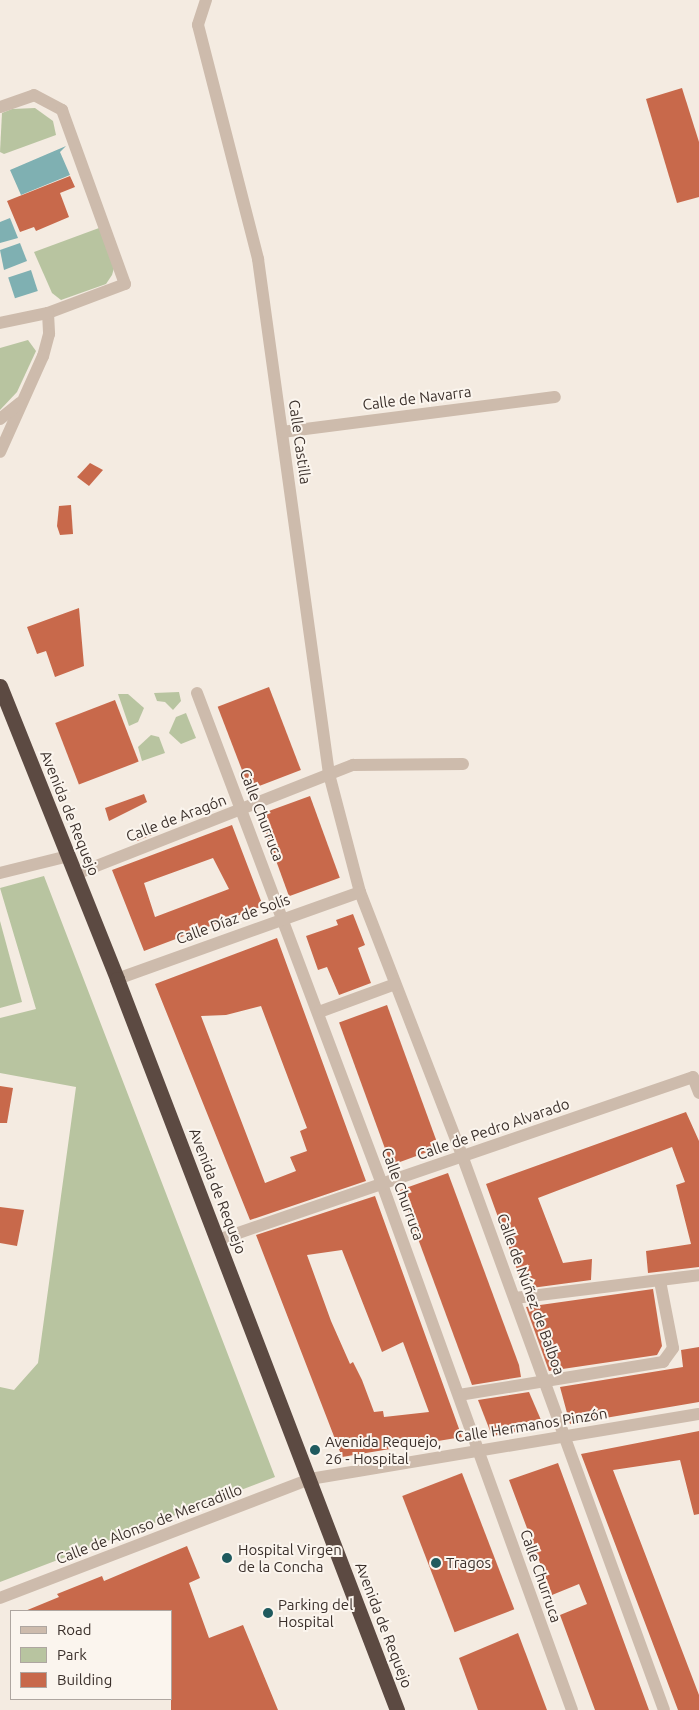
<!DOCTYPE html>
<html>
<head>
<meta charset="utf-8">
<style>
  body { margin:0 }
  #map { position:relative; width:699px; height:1710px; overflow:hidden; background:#f4ebe1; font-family:Ubuntu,sans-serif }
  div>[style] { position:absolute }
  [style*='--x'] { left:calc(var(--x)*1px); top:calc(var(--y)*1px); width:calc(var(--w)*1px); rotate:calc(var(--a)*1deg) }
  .green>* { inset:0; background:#b8c4a0 }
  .water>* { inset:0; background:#7fb0b2; transform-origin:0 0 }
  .building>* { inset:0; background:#c8694b; transform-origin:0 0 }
  .minor>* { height:12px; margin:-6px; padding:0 6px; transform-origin:6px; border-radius:6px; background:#cdbbac }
  .highway>* { height:15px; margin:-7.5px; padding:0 7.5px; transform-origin:7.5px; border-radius:7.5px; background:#5c4a42 }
  .dots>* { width:14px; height:14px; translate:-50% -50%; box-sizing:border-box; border:2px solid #fbf5ee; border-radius:50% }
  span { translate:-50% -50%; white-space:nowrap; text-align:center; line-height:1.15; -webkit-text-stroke:4px #fbf5ee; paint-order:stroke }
  .street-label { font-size:15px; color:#3b302b }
  .poi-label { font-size:15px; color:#3b302b }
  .left { translate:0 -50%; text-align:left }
  .legend { position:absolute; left:10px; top:1610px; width:162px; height:90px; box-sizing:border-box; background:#fbf5ee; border:1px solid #aea6a0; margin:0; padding:6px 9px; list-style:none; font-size:15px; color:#3b302b }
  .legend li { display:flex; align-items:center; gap:10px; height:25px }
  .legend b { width:25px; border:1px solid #aea6a0 }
</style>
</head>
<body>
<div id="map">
  <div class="green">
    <i style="clip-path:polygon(35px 108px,53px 121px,56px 135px,4px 154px,0 152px,2px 113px,12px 109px)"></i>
    <i style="clip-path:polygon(99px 228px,114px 268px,112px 275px,106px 284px,61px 300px,52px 293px,34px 252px)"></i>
    <i style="clip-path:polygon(28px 340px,36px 351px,17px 392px,0 410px,0 348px)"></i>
    <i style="clip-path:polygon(179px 692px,181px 701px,173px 710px,165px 702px,157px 701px,154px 693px)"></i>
    <i style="clip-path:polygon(118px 694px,128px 694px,144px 708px,138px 722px,129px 726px)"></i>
    <i style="clip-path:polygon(186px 713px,196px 738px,181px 744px,169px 733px,176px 717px)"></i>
    <i style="clip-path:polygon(151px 735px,159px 737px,165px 753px,142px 761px,138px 747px)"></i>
    <i style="clip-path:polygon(44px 876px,275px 1477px,0 1582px,0 1387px,14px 1390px,38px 1363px,76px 1087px,0 1073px,0 1018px,36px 1009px,0 888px)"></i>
    <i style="clip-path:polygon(0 921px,22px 1002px,0 1008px)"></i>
  </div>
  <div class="water">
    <i style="clip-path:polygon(66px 146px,60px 152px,70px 175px,21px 195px,10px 170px)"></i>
    <i style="clip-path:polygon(10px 218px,18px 238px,0 243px,0 222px)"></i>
    <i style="clip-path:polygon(20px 243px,27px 261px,4px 270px,0 250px)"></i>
    <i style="left:31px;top:270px;width:22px;height:24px;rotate:72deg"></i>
  </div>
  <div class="building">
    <i style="clip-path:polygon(682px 88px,699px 142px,699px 197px,677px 203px,646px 99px)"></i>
    <i style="clip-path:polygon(70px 176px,75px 187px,60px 193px,69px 217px,36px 231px,34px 227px,20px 232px,7px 201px)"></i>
    <i style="clip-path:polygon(90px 463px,103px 470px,89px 486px,77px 477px)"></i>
    <i style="clip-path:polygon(71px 505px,73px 534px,60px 535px,57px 526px,59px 506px)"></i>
    <i style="clip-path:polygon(79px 608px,84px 666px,55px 677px,46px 651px,37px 654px,27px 627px)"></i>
    <i style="left:269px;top:687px;width:89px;height:55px;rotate:69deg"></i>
    <i style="left:115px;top:700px;width:66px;height:64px;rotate:69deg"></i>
    <i style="clip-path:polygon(144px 794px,147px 802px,109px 821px,105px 808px)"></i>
    <i style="left:310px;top:796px;width:87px;height:54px;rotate:70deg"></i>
    <i style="clip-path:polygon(evenodd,232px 825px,263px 906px,144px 951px,112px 870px,232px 825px,213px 858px,229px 889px,155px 917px,144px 883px,213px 858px)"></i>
    <i style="clip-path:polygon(150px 828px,152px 835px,137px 841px,135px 833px)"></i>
    <i style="clip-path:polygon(353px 914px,365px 945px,358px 948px,371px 983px,339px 995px,327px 967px,318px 970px,306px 936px,338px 925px,336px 920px)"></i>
    <i style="clip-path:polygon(evenodd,277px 938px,366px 1181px,250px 1220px,155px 984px,277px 938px,261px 1006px,307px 1128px,300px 1131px,307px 1151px,290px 1157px,296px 1171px,265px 1183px,201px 1016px,226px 1015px,261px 1006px)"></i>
    <i style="left:387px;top:1005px;width:152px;height:51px;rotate:70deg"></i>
    <i style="clip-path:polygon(0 1086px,13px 1088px,7px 1123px,0 1123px)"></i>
    <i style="clip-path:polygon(686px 1112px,699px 1141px,699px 1267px,648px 1273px,646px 1251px,691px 1244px,676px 1185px,685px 1182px,672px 1147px,538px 1198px,563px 1263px,592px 1259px,591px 1280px,524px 1289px,486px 1184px)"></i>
    <i style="clip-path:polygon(448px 1173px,519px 1365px,521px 1377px,472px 1385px,400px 1190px)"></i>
    <i style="clip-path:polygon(evenodd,375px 1196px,462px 1437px,342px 1457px,256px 1235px,375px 1196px,342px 1250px,382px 1352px,403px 1342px,429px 1412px,384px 1417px,383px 1411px,374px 1412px,362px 1380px,353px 1362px,350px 1364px,331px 1321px,307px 1255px,342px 1250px)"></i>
    <i style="clip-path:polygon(0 1207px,24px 1210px,17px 1246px,0 1243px)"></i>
    <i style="clip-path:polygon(653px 1289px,662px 1346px,657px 1355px,549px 1371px,526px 1307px)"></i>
    <i style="clip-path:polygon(699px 1347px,699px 1402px,570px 1424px,560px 1387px,683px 1367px,681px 1350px)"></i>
    <i style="clip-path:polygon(529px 1392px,544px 1427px,492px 1436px,478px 1400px)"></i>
    <i style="clip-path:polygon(699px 1431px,699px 1514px,694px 1515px,680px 1460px,613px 1470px,699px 1695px,699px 1710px,678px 1710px,581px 1454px)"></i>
    <i style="clip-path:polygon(558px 1463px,649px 1710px,595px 1710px,560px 1615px,587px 1604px,579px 1584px,552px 1595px,509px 1480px)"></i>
    <i style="left:462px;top:1473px;width:146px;height:64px;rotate:69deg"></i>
    <i style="clip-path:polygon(187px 1546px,200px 1578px,189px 1583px,209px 1638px,243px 1625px,278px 1710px,171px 1710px,171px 1611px,25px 1611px,59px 1597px,57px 1594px,102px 1576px,104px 1581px)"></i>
    <i style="clip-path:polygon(518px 1633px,547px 1710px,478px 1710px,459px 1658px)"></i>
  </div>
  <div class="minor">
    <i style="--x:206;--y:0;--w:26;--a:108"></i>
    <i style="--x:198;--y:25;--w:242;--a:75.6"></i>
    <i style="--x:258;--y:259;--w:520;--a:82.15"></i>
    <i style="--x:329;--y:774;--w:122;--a:75.3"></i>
    <i style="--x:360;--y:892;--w:285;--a:68.8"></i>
    <i style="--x:463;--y:1158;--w:587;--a:69.99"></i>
    <i style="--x:0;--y:107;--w:36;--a:-19"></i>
    <i style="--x:34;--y:95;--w:32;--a:28"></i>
    <i style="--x:62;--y:110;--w:185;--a:70.1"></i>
    <i style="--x:125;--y:284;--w:82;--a:159.4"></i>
    <i style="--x:48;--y:313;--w:21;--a:87"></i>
    <i style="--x:49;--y:334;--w:23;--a:105"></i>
    <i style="--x:43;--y:356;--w:105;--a:114.1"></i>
    <i style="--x:0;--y:323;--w:49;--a:-11.8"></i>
    <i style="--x:0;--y:419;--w:26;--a:-39"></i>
    <i style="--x:282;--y:432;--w:275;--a:-7.3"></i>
    <i style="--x:197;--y:693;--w:525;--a:69.35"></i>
    <i style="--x:382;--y:1184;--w:559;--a:70.14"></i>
    <i style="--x:0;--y:873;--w:70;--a:-14"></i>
    <i style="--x:76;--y:874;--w:298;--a:-21.5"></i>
    <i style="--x:353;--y:765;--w:110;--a:-0.5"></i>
    <i style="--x:117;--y:979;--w:258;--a:-19.7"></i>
    <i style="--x:319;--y:1012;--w:81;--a:-20.2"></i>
    <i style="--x:218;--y:1240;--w:502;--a:-18.94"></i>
    <i style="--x:693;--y:1077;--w:17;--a:69"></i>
    <i style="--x:515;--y:1298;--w:185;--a:-7.1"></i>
    <i style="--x:459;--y:1395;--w:207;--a:-9.2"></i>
    <i style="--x:663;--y:1362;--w:17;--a:-54"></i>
    <i style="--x:673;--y:1348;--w:68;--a:-101"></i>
    <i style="--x:0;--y:1598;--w:332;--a:-21"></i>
    <i style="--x:310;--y:1479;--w:394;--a:-9.5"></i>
  </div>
  <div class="highway">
    <i style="--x:0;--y:686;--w:315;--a:68.2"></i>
    <i style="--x:117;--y:979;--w:783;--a:69.04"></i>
  </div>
  <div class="dots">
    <i style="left:315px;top:1450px;background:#1f5a5e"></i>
    <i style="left:227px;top:1558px;background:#1f5a5e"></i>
    <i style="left:436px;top:1563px;background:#1f5a5e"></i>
    <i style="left:268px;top:1613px;background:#1f5a5e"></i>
  </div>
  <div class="street-label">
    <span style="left:417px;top:398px;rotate:-7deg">Calle de Navarra</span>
    <span style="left:300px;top:442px;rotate:82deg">Calle Castilla</span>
    <span style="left:70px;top:813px;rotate:68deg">Avenida de Requejo</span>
    <span style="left:262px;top:815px;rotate:69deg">Calle Churruca</span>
    <span style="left:176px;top:818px;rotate:-21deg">Calle de Aragón</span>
    <span style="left:233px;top:919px;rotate:-20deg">Calle Díaz de Solís</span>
    <span style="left:493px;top:1129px;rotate:-19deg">Calle de Pedro Alvarado</span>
    <span style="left:218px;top:1191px;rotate:69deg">Avenida de Requejo</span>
    <span style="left:403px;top:1194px;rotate:70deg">Calle Churruca</span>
    <span style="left:531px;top:1294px;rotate:70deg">Calle de Núñez de Balboa</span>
    <span style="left:531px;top:1425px;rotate:-9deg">Calle Hermanos Pinzón</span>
    <span style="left:149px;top:1524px;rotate:-21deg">Calle de Alonso de Mercadillo</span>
    <span style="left:541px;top:1576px;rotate:71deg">Calle Churruca</span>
    <span style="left:384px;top:1625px;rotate:69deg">Avenida de Requejo</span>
  </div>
  <div class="poi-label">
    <span class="left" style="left:325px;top:1450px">Avenida Requejo,<br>26 - Hospital</span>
    <span class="left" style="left:238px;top:1558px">Hospital Virgen<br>de la Concha</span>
    <span class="left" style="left:446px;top:1563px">Tragos</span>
    <span class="left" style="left:278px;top:1613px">Parking del<br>Hospital</span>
  </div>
  <ul class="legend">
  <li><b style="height:6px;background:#cdbbac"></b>Road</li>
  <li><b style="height:14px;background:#b8c4a0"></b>Park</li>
  <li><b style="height:14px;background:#c8694b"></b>Building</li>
  </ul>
</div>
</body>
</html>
